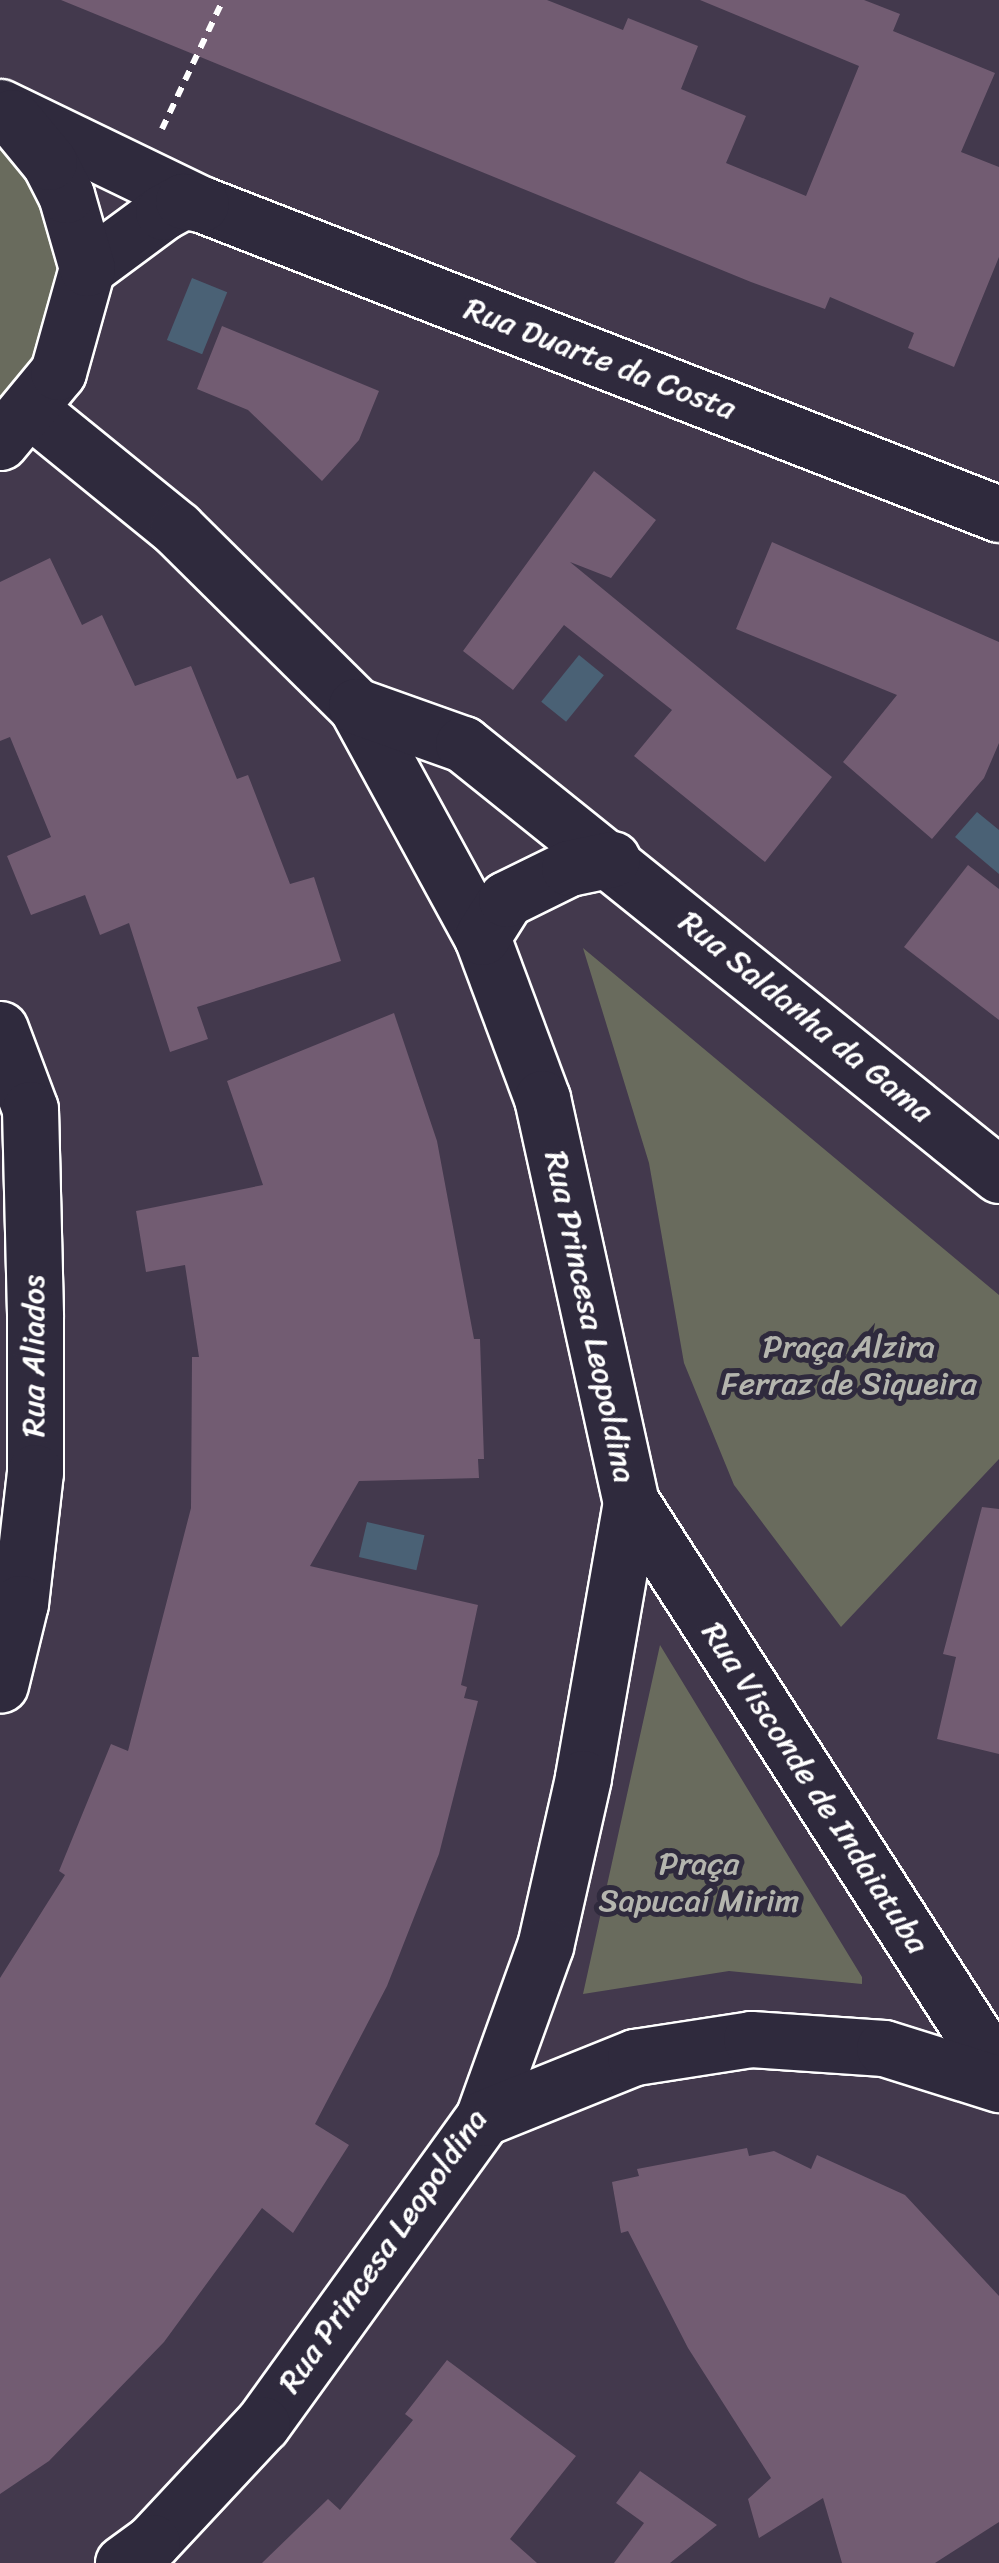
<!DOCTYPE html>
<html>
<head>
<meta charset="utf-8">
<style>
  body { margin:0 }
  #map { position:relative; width:999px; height:2563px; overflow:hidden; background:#43394d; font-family:Sriracha,sans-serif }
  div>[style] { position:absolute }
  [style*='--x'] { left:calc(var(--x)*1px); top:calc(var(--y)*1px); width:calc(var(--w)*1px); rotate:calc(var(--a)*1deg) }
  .green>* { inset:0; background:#696b5d }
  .water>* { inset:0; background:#4a6175; transform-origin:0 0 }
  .building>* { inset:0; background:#725c72 }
  .path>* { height:6px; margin-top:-3px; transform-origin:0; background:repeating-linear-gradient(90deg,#fff 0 10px,transparent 0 18px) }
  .roads { filter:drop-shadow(2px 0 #fff) drop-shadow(-2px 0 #fff) drop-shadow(0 2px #fff) drop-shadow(0 -2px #fff) }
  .street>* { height:55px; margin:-27.5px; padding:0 27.5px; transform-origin:27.5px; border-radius:27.5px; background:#2f2a3d }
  span { translate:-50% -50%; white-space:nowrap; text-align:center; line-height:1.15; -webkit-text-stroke:10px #2f2a3d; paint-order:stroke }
  .street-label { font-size:32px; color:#fff }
  .park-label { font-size:32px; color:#b4b5ae }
</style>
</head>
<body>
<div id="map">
  <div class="green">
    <i style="clip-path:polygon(0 128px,18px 143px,66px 262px,59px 327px,0 416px)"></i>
    <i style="clip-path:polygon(583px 948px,999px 1295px,999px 1459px,841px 1627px,734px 1485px,684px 1363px,649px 1163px)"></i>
    <i style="clip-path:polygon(660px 1645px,862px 1977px,862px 1984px,729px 1971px,583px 1994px)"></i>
  </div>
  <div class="water">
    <i style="left:192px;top:278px;width:38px;height:67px;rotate:22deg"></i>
    <i style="left:579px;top:655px;width:32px;height:60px;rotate:39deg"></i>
    <i style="clip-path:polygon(977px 812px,999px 830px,999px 874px,955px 837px)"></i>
    <i style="left:367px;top:1522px;width:59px;height:36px;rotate:13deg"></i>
  </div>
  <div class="building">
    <i style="clip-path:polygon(61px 0,547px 0,623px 30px,628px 18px,698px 46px,681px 89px,746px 116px,726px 163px,806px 196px,859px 66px,700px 0,864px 0,900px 14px,893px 31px,995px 73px,961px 152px,999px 167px,999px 257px,954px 367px,908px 348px,914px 333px,830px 297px,825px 309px,751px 282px)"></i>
    <i style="clip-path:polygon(222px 326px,379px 391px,359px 440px,322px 481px,248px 410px,197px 389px)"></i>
    <i style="clip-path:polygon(594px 471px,656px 520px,611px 578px,570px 562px,832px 777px,765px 862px,634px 756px,672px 710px,564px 625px,513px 690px,463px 651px)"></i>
    <i style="clip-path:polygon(772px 542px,999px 642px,999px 743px,984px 778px,932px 839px,843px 762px,897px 695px,736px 629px)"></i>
    <i style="clip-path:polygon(50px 558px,82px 625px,102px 615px,135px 686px,191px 666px,237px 779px,248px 775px,290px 884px,314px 877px,341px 961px,197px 1007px,208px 1039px,170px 1052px,129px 923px,100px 935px,85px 895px,31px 915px,7px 856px,51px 837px,10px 737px,0 741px,0 582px)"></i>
    <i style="clip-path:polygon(968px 865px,999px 889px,999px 1020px,904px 947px)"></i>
    <i style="clip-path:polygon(394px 1013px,437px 1141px,474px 1339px,480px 1339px,484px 1459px,478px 1459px,479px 1478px,359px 1481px,310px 1566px,478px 1605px,461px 1685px,467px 1687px,464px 1698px,478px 1701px,439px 1854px,387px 1986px,315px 2124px,349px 2145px,293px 2233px,262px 2208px,164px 2342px,49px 2461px,0 2494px,0 1978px,65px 1875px,59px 1871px,111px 1744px,128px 1751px,191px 1508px,192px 1357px,199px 1357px,185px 1265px,146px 1272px,136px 1211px,263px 1185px,227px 1081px)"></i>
    <i style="clip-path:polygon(982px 1507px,999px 1509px,999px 1754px,937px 1739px,956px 1657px,943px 1654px)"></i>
    <i style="clip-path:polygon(747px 2148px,749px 2156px,774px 2151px,811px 2169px,817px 2155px,905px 2195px,999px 2296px,999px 2522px,935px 2563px,842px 2563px,823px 2498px,759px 2538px,748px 2499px,771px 2478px,688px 2348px,628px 2231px,621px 2233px,612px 2182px,639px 2176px,637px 2169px)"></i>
    <i style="clip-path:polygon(447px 2360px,576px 2456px,510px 2539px,537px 2563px,262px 2563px,328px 2499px,340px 2510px,413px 2420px,405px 2414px)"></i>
    <i style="clip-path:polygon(640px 2471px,717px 2525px,670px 2563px,614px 2563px,644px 2523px,616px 2503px)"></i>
  </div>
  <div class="path">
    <i style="--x:162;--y:129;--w:143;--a:-64.7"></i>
  </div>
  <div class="roads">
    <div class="street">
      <i style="--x:0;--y:107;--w:223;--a:25.8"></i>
      <i style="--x:201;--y:204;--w:856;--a:21.23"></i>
      <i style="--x:87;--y:268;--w:94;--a:-36.4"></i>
      <i style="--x:163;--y:212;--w:23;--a:-29"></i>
      <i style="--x:183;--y:201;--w:18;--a:9"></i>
      <i style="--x:32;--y:411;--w:187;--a:39.1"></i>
      <i style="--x:177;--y:529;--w:252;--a:44.7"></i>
      <i style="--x:356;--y:706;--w:263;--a:61.4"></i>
      <i style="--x:482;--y:937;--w:172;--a:69.6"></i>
      <i style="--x:542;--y:1098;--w:414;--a:77.6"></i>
      <i style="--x:631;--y:1502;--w:280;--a:99.9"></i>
      <i style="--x:583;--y:1778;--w:172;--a:102.7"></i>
      <i style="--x:545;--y:1946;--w:183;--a:109.8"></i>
      <i style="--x:483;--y:2118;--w:377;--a:125.8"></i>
      <i style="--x:262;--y:2424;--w:161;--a:133"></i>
      <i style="--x:152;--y:2542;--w:36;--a:144"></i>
      <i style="--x:0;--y:442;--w:91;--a:-50.4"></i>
      <i style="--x:58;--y:372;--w:108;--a:-74.4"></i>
      <i style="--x:87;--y:268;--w:76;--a:-106"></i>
      <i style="--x:66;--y:195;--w:37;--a:-117"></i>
      <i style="--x:49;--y:162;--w:58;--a:-129.4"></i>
      <i style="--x:356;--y:706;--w:114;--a:19.6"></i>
      <i style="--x:463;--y:744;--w:688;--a:38.8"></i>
      <i style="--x:482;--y:937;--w:45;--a:-57.7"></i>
      <i style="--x:506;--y:899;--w:70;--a:-26.2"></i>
      <i style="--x:569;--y:868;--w:44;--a:-11.8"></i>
      <i style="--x:0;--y:1029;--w:85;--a:69.4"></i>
      <i style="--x:30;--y:1109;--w:208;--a:88.6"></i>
      <i style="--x:35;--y:1317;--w:155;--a:90"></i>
      <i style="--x:35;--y:1472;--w:132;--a:96.5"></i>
      <i style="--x:20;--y:1603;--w:84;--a:103.7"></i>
      <i style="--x:631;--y:1502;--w:680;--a:57.24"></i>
      <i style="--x:483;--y:2118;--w:164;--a:-21.9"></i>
      <i style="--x:635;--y:2057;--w:117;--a:-8.8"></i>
      <i style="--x:751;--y:2039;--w:133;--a:3.9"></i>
      <i style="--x:884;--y:2048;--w:121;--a:17.4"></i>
    </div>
  </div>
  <div class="street-label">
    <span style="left:600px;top:359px;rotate:21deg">Rua Duarte da Costa</span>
    <span style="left:806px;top:1017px;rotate:39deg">Rua Saldanha da Gama</span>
    <span style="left:590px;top:1317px;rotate:78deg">Rua Princesa Leopoldina</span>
    <span style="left:34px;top:1356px;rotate:-90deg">Rua Aliados</span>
    <span style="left:815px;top:1788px;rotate:57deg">Rua Visconde de Indaiatuba</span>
    <span style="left:383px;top:2251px;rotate:-55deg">Rua Princesa Leopoldina</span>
  </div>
  <div class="park-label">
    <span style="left:849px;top:1366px">Praça Alzira<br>Ferraz de Siqueira</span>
    <span style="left:699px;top:1883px">Praça<br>Sapucaí Mirim</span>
  </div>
</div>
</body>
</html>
